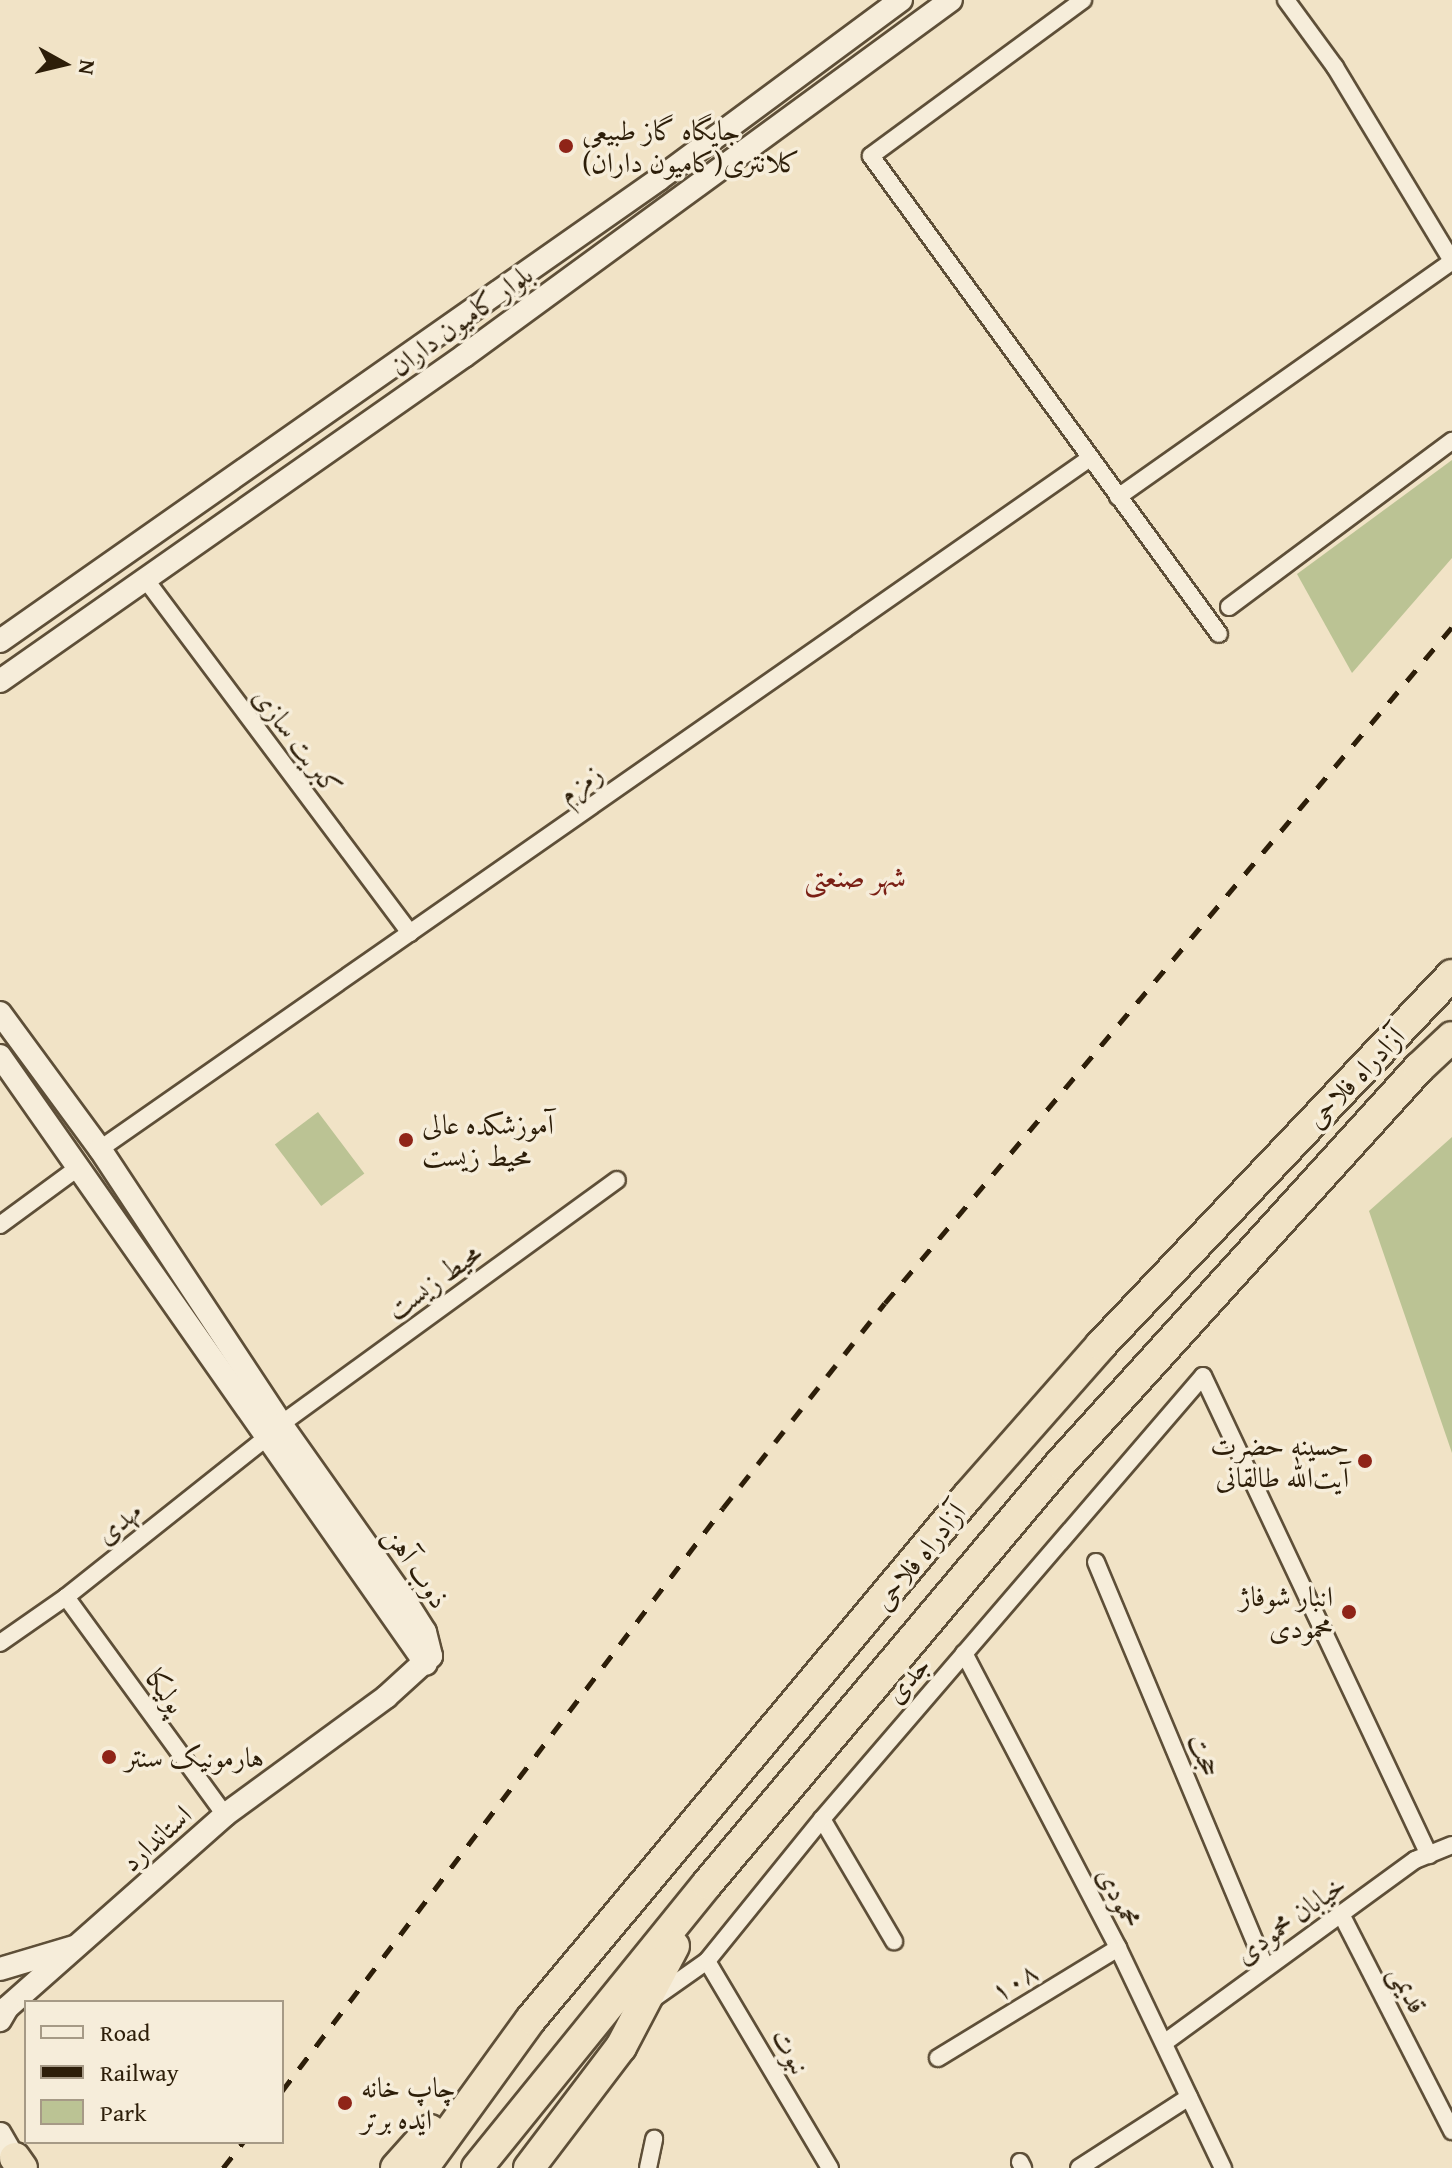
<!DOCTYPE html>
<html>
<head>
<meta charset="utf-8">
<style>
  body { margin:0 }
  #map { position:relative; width:1452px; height:2168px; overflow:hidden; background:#f1e3c6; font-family:"Gentium Book Plus",Amiri,serif }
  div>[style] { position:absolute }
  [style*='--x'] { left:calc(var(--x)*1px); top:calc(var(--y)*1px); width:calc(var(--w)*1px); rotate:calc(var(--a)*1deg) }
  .green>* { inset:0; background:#bbc394; transform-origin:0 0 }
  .roads { filter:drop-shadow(2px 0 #5e4f38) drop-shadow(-2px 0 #5e4f38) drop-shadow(0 2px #5e4f38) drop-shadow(0 -2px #5e4f38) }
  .minor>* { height:16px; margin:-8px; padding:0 8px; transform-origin:8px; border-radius:8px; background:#f6edda }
  .secondary>* { height:22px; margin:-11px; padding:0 11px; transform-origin:11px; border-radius:11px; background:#f6edda }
  .motorway>* { height:30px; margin:-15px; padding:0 15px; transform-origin:15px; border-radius:15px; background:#f1e3c6 }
  .rail>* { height:5px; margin-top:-2.5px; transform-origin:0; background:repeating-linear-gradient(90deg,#2d1e09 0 14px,transparent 0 28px) }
  .dots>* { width:22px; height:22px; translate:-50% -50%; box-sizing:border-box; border:4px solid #f6edda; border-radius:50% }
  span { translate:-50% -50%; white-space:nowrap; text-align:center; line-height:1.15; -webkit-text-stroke:7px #f6edda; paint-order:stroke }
  .poi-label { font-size:28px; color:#2d1e09 }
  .left { translate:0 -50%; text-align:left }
  .right { translate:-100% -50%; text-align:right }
  .street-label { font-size:28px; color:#2d1e09 }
  .neighbourhood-label { font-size:30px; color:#7a1f14 }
  .legend { position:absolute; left:24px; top:2000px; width:260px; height:144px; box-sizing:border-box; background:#f6edda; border:2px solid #a69a86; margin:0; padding:10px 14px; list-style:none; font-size:24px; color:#2d1e09 }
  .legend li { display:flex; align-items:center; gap:16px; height:40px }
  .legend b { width:40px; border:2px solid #a69a86 }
  .north { position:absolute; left:24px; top:24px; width:80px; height:80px; -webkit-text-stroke:6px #f6edda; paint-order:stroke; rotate:98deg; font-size:22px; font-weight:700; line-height:32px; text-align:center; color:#2d1e09 }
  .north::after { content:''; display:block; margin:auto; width:28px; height:36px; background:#2d1e09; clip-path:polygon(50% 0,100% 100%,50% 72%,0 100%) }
</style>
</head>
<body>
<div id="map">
  <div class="green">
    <i style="clip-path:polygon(1452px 460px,1452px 558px,1352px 673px,1297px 574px)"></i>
    <i style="left:318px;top:1112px;width:77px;height:54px;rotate:53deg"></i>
    <i style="clip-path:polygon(1452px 1137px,1452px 1453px,1369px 1211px)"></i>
  </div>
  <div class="roads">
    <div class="minor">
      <i style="--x:1083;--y:0;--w:263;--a:143.7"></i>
      <i style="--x:871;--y:156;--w:591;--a:53.94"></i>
      <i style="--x:1286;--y:0;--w:83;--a:53.8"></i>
      <i style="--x:1335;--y:67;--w:227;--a:58.9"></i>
      <i style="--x:1118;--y:497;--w:409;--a:-35.2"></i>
      <i style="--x:146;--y:580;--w:441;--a:53.2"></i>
      <i style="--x:1229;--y:607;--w:278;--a:-36.7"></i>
      <i style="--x:100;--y:1149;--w:1207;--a:-34.91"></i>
      <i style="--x:0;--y:1225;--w:98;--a:-36.3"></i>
      <i style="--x:281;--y:1424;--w:415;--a:-36"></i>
      <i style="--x:1096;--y:1562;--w:440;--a:67.3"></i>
      <i style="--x:66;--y:1597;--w:270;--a:53.9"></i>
      <i style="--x:0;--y:1643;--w:80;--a:-34.9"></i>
      <i style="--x:66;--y:1597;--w:256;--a:-38.5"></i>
      <i style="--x:964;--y:1653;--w:333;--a:62.4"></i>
      <i style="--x:1118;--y:1948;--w:244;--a:64.5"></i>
      <i style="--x:822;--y:1819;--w:142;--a:59.5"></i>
      <i style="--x:1341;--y:1914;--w:244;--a:62.9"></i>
      <i style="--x:707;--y:1961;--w:241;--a:59.3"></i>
      <i style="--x:653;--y:1999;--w:66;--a:-35.1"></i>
      <i style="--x:707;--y:1961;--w:183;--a:-51"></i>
      <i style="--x:822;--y:1819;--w:584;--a:-49.3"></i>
      <i style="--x:1203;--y:1376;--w:530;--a:64.74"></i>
      <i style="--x:1164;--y:2043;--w:311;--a:-36.1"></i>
      <i style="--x:1415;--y:1860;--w:40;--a:-22"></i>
      <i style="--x:938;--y:2058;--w:211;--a:-31.4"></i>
      <i style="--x:1020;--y:2162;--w:7;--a:63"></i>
      <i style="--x:648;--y:2168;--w:30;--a:-78"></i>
      <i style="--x:1079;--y:2168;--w:131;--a:-32.8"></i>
    </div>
    <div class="secondary">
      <i style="--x:0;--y:641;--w:805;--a:-35.03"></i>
      <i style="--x:659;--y:179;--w:301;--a:-36.5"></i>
      <i style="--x:0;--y:681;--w:566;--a:-35.01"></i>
      <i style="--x:464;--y:356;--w:603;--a:-36.17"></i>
      <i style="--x:0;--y:1013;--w:169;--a:53.7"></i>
      <i style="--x:100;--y:1149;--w:329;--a:56.6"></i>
      <i style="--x:281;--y:1424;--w:212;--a:54.8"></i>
      <i style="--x:403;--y:1597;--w:41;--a:57.8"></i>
      <i style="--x:425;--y:1632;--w:25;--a:76"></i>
      <i style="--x:431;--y:1656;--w:61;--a:137.7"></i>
      <i style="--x:386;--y:1697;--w:200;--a:143.8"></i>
      <i style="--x:225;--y:1815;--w:291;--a:138.5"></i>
      <i style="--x:7;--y:2008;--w:14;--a:120"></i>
      <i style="--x:0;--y:1056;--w:742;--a:54.98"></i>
      <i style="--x:0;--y:1969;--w:77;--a:-16.6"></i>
      <i style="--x:0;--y:2134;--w:39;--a:60"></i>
    </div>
    <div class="motorway">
      <i style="--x:15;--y:2158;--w:12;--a:55"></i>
      <i style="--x:396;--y:2168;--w:51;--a:-48.2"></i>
      <i style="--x:423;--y:2168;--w:184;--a:-54.1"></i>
      <i style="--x:531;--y:2019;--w:682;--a:-50.12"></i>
      <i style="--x:968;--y:1496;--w:201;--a:-48.6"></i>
      <i style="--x:1101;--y:1345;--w:510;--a:-46.51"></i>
      <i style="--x:477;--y:2168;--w:365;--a:-51"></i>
      <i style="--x:707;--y:1884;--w:549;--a:-49.95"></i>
      <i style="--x:1060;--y:1464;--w:535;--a:-47.81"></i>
      <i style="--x:1419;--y:1068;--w:45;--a:-43.2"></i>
      <i style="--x:529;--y:2168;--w:152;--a:-52.8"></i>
      <i style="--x:621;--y:2047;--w:114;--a:-62.3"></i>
    </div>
  </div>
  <div class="rail">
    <i style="--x:282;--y:2091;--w:731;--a:-52.89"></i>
    <i style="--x:723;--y:1508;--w:261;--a:-51.7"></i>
    <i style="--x:885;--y:1303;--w:882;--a:-50.01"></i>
    <i style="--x:223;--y:2168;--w:33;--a:-52"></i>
  </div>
  <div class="dots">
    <i style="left:566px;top:146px;background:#8f2418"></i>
    <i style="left:406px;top:1140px;background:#8f2418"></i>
    <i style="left:1365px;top:1461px;background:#8f2418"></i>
    <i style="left:1349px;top:1612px;background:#8f2418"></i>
    <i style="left:109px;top:1757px;background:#8f2418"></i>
    <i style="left:345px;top:2103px;background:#8f2418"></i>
  </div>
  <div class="poi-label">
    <span class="left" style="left:582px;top:146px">جایگاه گاز طبیعی<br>کلانتری(کامیون داران)</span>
    <span class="left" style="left:422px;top:1140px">آموزشکده عالی<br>محیط زیست</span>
    <span class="right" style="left:1349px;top:1461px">حسینه حضرت<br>آیت‌الله طالقانی</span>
    <span class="right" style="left:1333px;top:1612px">انبار شوفاژ<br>محمودی</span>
    <span class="left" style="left:125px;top:1757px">هارمونیک سنتر</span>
    <span class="left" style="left:361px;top:2103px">چاپ خانه<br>ایده برتر</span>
  </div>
  <div class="street-label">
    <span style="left:461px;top:320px;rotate:-36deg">بلوار کامیون داران</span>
    <span style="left:298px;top:741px;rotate:53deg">کبریت سازی</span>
    <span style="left:580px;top:783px;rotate:-35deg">زمزم</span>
    <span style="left:1355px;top:1077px;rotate:-46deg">آزادراه فلاحی</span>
    <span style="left:434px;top:1281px;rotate:-36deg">محیط زیست</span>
    <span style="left:118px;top:1522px;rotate:-39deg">مهدی</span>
    <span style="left:919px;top:1556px;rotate:-51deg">آزادراه فلاحی</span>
    <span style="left:417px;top:1567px;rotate:56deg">ذوب آهن</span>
    <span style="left:907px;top:1679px;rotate:-49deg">جدی</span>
    <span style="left:166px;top:1691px;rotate:54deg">پولیکا</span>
    <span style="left:1205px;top:1755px;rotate:67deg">حجت</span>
    <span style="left:156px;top:1838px;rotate:-42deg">استاندارد</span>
    <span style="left:1120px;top:1897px;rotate:63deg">محمودی</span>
    <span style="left:1290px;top:1919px;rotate:-36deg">خیابان محمودی</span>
    <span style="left:1014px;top:1981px;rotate:-31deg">۱۰۸</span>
    <span style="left:1409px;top:1989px;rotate:63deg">قدیمی</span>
    <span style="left:791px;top:2051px;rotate:59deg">نبوت</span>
  </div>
  <div class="neighbourhood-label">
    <span style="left:855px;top:876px">شهر صنعتی</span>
  </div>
  <ul class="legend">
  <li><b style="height:10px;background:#f6edda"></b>Road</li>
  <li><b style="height:10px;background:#2d1e09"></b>Railway</li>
  <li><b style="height:22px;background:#bbc394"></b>Park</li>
  </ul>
  <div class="north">N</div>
</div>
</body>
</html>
